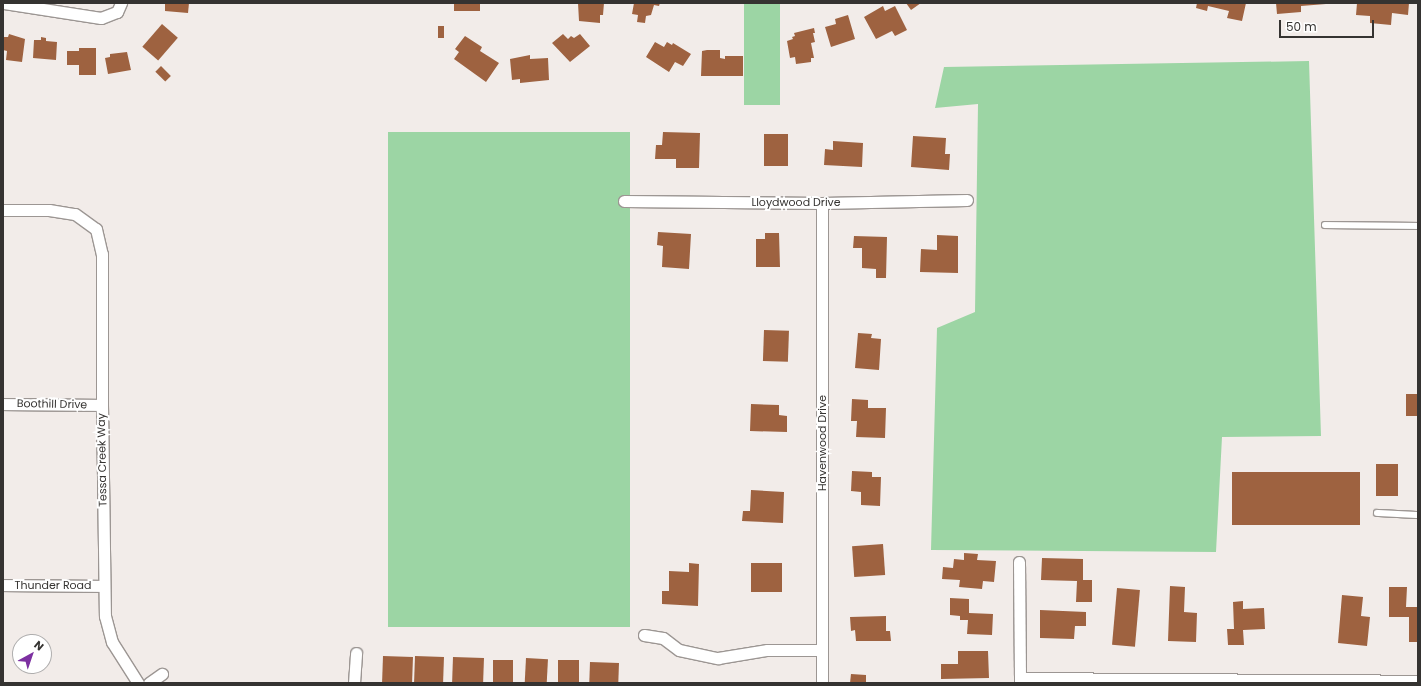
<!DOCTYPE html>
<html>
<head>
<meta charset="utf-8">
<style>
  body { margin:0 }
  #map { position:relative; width:1421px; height:686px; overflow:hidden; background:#f2ece9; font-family:Poppins,sans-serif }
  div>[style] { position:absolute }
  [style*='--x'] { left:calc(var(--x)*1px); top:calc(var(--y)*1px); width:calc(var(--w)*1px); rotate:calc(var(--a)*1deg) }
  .green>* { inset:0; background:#9cd5a4; transform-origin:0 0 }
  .building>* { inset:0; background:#9e6240; transform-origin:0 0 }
  .roads { filter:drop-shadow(1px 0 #9c9693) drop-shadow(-1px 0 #9c9693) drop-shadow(0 1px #9c9693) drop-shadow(0 -1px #9c9693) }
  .service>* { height:5.5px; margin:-2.75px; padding:0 2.75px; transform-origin:2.75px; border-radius:2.75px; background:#fff }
  .minor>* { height:11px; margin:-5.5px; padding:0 5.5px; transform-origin:5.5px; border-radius:5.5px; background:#fff }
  span { translate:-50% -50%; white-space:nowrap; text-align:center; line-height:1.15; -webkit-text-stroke:4px #fff; paint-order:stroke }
  .street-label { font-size:11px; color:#353331 }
  .frame { position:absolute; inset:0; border:4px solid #353331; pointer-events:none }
  .north { position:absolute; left:12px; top:634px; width:40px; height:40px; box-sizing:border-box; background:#fff; border:1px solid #aeadad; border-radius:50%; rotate:40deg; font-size:11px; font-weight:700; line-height:16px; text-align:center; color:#353331 }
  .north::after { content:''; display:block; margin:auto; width:14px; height:18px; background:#7d30a1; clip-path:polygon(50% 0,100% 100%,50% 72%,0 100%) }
  .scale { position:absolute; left:1279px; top:20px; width:95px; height:18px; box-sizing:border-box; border:2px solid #353331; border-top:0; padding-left:5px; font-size:12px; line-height:14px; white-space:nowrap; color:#353331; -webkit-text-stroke:3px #fff; paint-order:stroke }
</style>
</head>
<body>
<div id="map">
  <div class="green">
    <i style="left:744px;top:3px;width:36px;height:102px"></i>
    <i style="clip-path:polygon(1309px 61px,1321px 436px,1222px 437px,1216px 552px,931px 550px,937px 328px,975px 312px,978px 104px,935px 108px,944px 67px)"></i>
    <i style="left:388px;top:132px;width:242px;height:495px"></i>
  </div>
  <div class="building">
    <i style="clip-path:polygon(165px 3px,189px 3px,188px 13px,165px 11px)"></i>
    <i style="left:454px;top:3px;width:26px;height:8px"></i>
    <i style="clip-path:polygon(578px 3px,604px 3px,603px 15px,600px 15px,600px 23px,579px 21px)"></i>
    <i style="clip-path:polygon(634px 3px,660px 3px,659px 6px,654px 5px,651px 15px,646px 16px,645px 23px,637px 22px,638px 15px,632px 14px)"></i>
    <i style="clip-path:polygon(906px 3px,921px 3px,911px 10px)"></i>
    <i style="clip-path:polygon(1197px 3px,1246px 3px,1242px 21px,1227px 18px,1229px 11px,1208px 6px,1207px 11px,1196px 8px)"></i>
    <i style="clip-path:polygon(1276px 3px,1326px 3px,1326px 4px,1301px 6px,1301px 12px,1277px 14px)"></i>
    <i style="clip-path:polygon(1357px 3px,1409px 3px,1408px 15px,1392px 13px,1391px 25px,1370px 23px,1370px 16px,1356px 15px)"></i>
    <i style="clip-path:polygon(883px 6px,885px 11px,895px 6px,907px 30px,895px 36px,892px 31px,876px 39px,864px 17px)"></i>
    <i style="clip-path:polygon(848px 15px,855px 39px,831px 47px,825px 27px,836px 24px,835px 19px)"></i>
    <i style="left:162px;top:24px;width:21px;height:30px;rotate:41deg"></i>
    <i style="left:438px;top:26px;width:6px;height:12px"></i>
    <i style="clip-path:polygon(814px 28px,815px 33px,813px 33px,815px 42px,811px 43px,814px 58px,811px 58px,811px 62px,796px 64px,795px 57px,790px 58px,787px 41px,793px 39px,792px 37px,795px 36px,794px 33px)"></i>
    <i style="clip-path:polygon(9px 34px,25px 39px,22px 62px,6px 60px,7px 51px,3px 50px,3px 37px,8px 37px)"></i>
    <i style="clip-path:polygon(563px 34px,568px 39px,571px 36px,574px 38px,580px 34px,590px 46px,570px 62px,552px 43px)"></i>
    <i style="clip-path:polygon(465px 36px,482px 47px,480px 51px,499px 63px,486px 82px,454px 59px,459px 52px,455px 49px)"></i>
    <i style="clip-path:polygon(41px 37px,46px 38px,46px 41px,57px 42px,56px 60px,33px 58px,34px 40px,41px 40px)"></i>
    <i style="clip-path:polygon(655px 42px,664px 47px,667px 42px,672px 45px,673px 43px,691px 54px,683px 66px,675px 62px,669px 72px,646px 57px)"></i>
    <i style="clip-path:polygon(79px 48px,96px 48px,96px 75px,79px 75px,79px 65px,67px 65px,67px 51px,79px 51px)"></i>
    <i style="clip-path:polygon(707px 50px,720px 50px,720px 58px,725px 59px,725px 56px,743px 56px,743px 76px,701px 76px,702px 51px)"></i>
    <i style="clip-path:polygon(127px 52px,131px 70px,108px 74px,105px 58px,110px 57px,110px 54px)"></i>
    <i style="clip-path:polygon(530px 55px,530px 59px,548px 58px,549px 80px,520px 83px,520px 79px,512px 80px,510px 59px)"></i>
    <i style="left:161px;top:66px;width:14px;height:8px;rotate:45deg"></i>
    <i style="clip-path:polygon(663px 132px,700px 133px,699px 168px,676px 168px,676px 159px,655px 159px,656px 145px,662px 145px)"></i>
    <i style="left:764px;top:134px;width:24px;height:32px"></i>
    <i style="clip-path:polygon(913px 136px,946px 138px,945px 154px,950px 154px,949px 170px,911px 167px)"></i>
    <i style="clip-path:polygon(833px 141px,863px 143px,862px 167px,824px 165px,825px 149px,833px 150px)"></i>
    <i style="clip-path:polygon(658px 232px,691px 234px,689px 269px,662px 267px,663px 246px,657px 245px)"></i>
    <i style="clip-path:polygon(765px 233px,779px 233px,780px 267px,756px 267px,756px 239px,765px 239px)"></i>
    <i style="clip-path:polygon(937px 235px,958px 236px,958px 273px,920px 272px,921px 249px,937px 250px)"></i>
    <i style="clip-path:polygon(854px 236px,887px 237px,886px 278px,876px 278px,876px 269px,862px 268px,862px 248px,853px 248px)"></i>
    <i style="left:764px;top:330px;width:25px;height:31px;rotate:2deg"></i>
    <i style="clip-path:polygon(858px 333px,872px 334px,871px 338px,881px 339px,879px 370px,855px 368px)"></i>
    <i style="left:1406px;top:394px;width:12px;height:22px"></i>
    <i style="clip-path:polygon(852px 399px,868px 400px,868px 408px,886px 408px,885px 438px,856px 437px,857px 421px,851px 421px)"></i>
    <i style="clip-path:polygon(751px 404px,779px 405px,779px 415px,787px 416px,787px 432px,750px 431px)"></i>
    <i style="left:1376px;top:464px;width:22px;height:32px"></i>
    <i style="clip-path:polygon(852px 471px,872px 472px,872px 477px,881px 477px,880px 506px,861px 505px,861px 492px,851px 491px)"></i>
    <i style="left:1232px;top:472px;width:128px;height:53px"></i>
    <i style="clip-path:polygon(751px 490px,784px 492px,783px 523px,742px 521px,743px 511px,750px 511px)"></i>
    <i style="left:883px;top:544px;width:31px;height:31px;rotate:86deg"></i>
    <i style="clip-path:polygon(964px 553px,978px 554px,977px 560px,996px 561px,994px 582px,983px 581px,982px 589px,959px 587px,960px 580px,942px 579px,943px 567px,953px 568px,954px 559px,964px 560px)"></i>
    <i style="clip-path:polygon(1042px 558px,1083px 559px,1083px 580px,1092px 580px,1092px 602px,1076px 602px,1077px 581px,1041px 580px)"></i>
    <i style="clip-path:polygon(689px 563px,699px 564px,698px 606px,662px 604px,662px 591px,669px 591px,669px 571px,689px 572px)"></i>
    <i style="left:751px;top:563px;width:31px;height:29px"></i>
    <i style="clip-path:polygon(1170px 586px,1185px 587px,1184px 612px,1197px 613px,1196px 642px,1168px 641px)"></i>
    <i style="clip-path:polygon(1389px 587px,1407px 587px,1406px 607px,1418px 607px,1418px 642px,1409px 642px,1409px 617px,1389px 617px)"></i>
    <i style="left:1117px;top:588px;width:23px;height:57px;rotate:5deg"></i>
    <i style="clip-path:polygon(1342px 595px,1363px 597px,1361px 616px,1370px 617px,1367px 646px,1338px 643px)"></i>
    <i style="clip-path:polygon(950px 598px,969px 599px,969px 613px,993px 614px,992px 635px,967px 634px,968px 620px,960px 620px,960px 616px,950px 615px)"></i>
    <i style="clip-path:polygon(1243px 601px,1243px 609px,1264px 608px,1265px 629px,1243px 630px,1244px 645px,1228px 645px,1227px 629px,1234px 629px,1233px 602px)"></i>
    <i style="clip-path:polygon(1040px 610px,1086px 612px,1086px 626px,1075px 626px,1074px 639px,1040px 638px)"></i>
    <i style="clip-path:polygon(886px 616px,886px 631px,890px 631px,891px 641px,856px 641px,855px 630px,851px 631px,850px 617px)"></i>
    <i style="clip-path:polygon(958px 651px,988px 651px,989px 678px,941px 679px,941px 664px,958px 664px)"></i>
    <i style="left:383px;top:656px;width:30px;height:27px;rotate:2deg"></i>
    <i style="left:415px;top:656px;width:29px;height:27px;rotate:2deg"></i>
    <i style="left:453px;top:657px;width:31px;height:26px;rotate:2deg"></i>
    <i style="left:526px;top:658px;width:22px;height:25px;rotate:3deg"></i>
    <i style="left:493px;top:660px;width:20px;height:23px"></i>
    <i style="left:558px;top:660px;width:21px;height:23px"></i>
    <i style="left:590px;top:662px;width:29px;height:21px;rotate:2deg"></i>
    <i style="clip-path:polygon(851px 674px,866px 675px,866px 683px,850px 683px)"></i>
  </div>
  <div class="roads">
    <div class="service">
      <i style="--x:1325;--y:225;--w:93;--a:0.6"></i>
      <i style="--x:1377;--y:513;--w:41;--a:2.8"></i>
    </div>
    <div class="minor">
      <i style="--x:4;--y:3;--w:98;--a:8.8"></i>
      <i style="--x:101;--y:18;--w:17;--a:-21"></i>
      <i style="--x:117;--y:12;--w:10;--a:-66"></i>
      <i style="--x:624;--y:201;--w:198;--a:0.6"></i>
      <i style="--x:822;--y:203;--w:145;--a:-1.2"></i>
      <i style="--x:3;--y:210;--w:46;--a:0"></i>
      <i style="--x:49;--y:210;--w:26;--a:9"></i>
      <i style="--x:75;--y:214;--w:26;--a:36"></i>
      <i style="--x:96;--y:229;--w:26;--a:77"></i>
      <i style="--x:102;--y:254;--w:151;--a:90"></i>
      <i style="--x:102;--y:405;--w:211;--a:89.2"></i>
      <i style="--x:105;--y:616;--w:27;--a:75"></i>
      <i style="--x:112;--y:642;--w:49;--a:57.6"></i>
      <i style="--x:3;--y:404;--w:99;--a:0.6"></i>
      <i style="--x:1019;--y:562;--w:121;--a:89.5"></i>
      <i style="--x:3;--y:585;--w:101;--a:0.6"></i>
      <i style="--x:644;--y:635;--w:19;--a:9"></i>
      <i style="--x:663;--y:638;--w:20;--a:37"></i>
      <i style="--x:679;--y:650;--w:40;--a:12"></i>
      <i style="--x:718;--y:658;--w:50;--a:-9.3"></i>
      <i style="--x:767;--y:650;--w:55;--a:0"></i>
      <i style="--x:1020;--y:678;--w:398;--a:0.4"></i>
      <i style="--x:149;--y:683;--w:16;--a:-35"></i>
      <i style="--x:354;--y:683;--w:30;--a:-86"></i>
      <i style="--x:822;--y:683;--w:480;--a:-90"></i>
    </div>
  </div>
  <div class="street-label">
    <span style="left:796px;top:202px">Lloydwood Drive</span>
    <span style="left:52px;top:404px;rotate:1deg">Boothill Drive</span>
    <span style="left:822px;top:443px;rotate:-90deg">Havenwood Drive</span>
    <span style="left:102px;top:460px;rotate:-91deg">Tessa Creek Way</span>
    <span style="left:53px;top:585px">Thunder Road</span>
  </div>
  <div class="frame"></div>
  <div class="north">N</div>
  <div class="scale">50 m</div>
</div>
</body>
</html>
